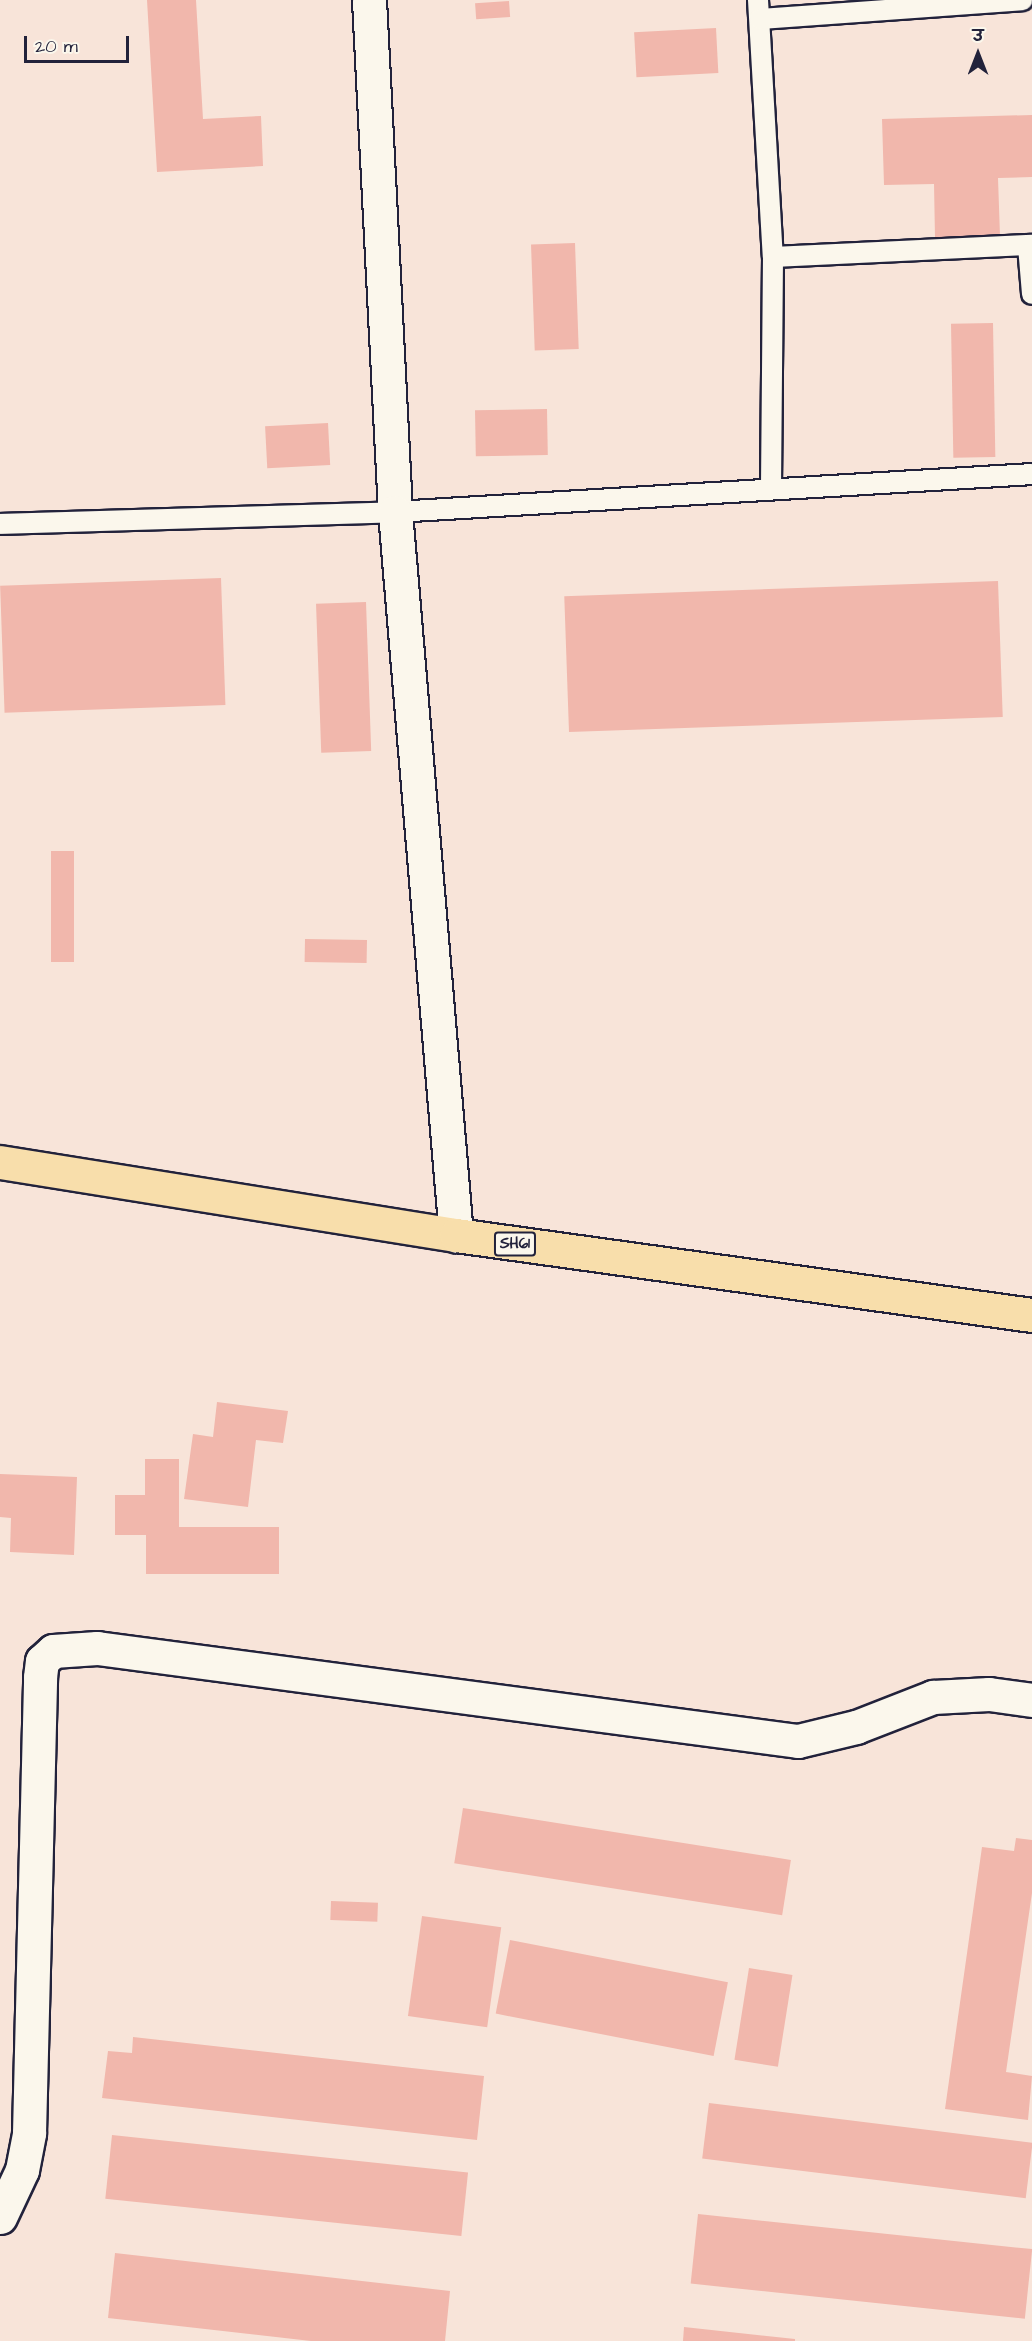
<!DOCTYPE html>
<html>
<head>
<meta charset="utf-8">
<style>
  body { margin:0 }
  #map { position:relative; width:1032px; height:2341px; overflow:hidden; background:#f8e4d9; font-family:"Architects Daughter","Playpen Sans Deva",sans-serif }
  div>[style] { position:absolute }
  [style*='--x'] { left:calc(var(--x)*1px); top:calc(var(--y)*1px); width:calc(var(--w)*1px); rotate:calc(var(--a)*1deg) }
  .building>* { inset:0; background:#f1b7ac; transform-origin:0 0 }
  .roads { filter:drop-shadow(2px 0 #22223b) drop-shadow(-2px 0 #22223b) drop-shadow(0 2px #22223b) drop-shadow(0 -2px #22223b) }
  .service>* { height:20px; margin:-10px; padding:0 10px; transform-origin:10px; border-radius:10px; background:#fbf7ec }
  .minor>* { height:33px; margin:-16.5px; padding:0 16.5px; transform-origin:16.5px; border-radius:16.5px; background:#fbf7ec }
  .primary>* { height:33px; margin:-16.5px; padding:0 16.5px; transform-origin:16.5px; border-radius:16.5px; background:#f8deab }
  span { translate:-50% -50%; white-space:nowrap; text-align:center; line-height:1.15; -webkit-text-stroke:6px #fbf7ec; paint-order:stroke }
  .shield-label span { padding:2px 4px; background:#fbf7ec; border:2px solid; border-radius:4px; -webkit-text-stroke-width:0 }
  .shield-label { font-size:15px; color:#22223b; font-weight:700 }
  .north { position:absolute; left:948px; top:24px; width:60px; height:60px; -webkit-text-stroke:4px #fbf7ec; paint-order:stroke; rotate:0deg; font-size:16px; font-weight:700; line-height:24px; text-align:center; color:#22223b }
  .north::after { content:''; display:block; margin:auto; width:21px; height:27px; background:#22223b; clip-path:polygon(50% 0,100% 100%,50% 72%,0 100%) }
  .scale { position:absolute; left:24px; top:36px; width:105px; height:27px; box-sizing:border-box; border:3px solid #22223b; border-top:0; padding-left:8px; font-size:18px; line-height:21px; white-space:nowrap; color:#22223b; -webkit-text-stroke:4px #fbf7ec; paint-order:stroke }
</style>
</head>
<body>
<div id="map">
  <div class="building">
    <i style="clip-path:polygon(147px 0,196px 0,203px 119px,261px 116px,263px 166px,157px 172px)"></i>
    <i style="left:509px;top:1px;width:16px;height:34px;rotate:86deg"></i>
    <i style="left:716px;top:28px;width:45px;height:82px;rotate:87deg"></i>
    <i style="clip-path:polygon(1032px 115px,1032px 177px,998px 178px,1000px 236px,935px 238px,934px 184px,884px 185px,882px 119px)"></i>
    <i style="left:575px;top:243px;width:106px;height:44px;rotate:88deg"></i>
    <i style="left:993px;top:323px;width:134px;height:42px;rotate:89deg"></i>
    <i style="left:547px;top:409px;width:46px;height:72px;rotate:89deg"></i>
    <i style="left:328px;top:423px;width:42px;height:63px;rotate:87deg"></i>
    <i style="left:221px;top:578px;width:127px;height:221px;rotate:88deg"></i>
    <i style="left:998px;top:581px;width:136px;height:434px;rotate:88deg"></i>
    <i style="left:366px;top:602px;width:149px;height:50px;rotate:88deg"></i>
    <i style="left:51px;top:851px;width:23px;height:111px"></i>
    <i style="left:305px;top:939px;width:62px;height:23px;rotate:1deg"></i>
    <i style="clip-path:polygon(217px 1402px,288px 1411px,283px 1443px,256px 1440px,248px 1507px,184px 1499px,193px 1434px,213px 1437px)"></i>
    <i style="clip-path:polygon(145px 1459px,179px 1459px,179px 1527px,279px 1527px,279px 1574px,146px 1574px,146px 1535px,115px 1535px,115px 1495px,145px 1495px)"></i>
    <i style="clip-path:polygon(0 1474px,77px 1477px,74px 1555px,10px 1552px,11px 1518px,0 1517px)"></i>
    <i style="left:463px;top:1808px;width:332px;height:56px;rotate:9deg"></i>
    <i style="clip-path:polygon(1016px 1838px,1032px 1840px,1032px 1893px,1006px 2072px,1032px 2076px,1028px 2120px,945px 2109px,982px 1847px,1014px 1851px)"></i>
    <i style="left:331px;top:1901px;width:47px;height:19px;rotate:2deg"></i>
    <i style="left:422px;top:1916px;width:80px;height:101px;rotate:8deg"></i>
    <i style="left:510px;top:1940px;width:222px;height:75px;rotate:11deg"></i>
    <i style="left:749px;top:1968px;width:44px;height:93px;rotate:9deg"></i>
    <i style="clip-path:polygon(133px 2037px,484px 2076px,477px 2140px,102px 2098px,108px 2051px,132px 2053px)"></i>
    <i style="left:709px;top:2103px;width:326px;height:56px;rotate:7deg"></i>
    <i style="left:112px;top:2135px;width:358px;height:64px;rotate:6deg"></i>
    <i style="left:698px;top:2214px;width:336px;height:70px;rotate:6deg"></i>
    <i style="clip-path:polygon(115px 2253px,450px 2291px,445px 2341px,311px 2341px,108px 2318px)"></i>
    <i style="clip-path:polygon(684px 2327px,795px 2339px,795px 2341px,683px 2341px)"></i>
  </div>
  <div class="roads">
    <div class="service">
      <i style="--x:758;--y:0;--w:257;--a:86.7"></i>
      <i style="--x:760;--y:19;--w:263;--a:-4.1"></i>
      <i style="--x:1028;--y:246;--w:48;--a:85.2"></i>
      <i style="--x:771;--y:487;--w:230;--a:-89.5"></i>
      <i style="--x:773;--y:257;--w:259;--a:-2.7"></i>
      <i style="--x:0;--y:524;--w:395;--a:-1.7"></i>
      <i style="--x:395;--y:512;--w:638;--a:-3.41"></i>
    </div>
    <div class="minor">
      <i style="--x:369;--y:0;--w:513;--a:87.09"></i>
      <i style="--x:395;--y:512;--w:726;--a:85.18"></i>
      <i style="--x:0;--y:2217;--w:52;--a:-64.9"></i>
      <i style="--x:22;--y:2170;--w:38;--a:-79"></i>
      <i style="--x:29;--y:2133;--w:456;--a:-88.6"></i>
      <i style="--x:40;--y:1677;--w:16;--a:-83"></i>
      <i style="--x:42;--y:1661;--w:15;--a:-42"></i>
      <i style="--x:53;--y:1651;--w:44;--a:-3.9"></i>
      <i style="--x:97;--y:1648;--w:707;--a:7.56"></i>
      <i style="--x:798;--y:1741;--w:60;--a:-13.6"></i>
      <i style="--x:856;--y:1727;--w:83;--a:-21.3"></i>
      <i style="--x:933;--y:1697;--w:56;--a:-3.1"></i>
      <i style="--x:989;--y:1694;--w:43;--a:7.9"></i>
    </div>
    <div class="primary">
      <i style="--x:0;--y:1162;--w:462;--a:9.1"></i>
      <i style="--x:456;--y:1235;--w:582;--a:7.91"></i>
    </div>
  </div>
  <div class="shield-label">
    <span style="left:515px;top:1244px">SH61</span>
  </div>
  <div class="north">उ</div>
  <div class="scale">20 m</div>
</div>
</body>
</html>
